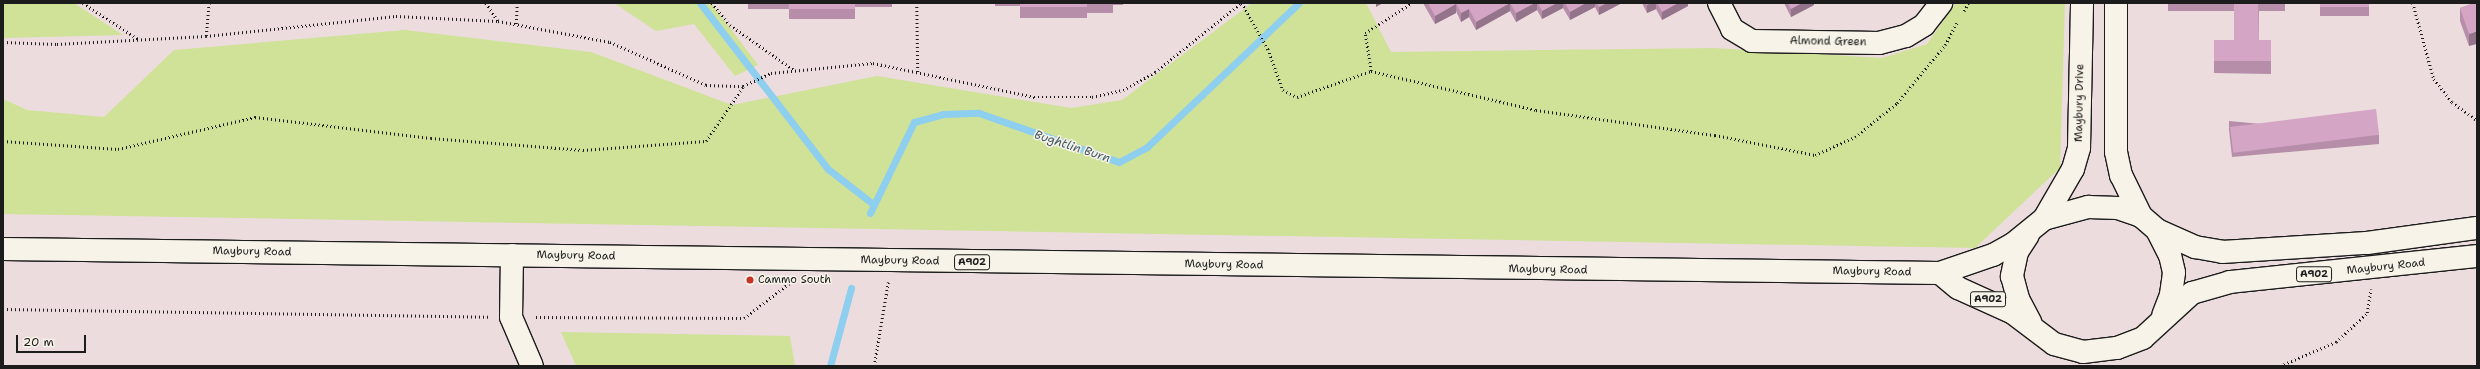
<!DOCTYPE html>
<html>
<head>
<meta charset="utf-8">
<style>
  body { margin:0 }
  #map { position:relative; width:2480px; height:369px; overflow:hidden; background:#ecdcde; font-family:"Shantell Sans",sans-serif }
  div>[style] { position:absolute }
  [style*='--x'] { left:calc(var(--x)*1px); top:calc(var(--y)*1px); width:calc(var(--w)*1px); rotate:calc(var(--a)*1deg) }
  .green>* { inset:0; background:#cfe297 }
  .stream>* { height:7px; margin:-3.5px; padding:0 3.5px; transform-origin:3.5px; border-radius:3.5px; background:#8eceef }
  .path>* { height:2.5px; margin-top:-1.25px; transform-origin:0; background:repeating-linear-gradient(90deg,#1c1c1c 0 1px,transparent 0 4px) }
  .roads { filter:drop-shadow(1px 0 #1c1c1c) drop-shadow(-1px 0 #1c1c1c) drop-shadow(0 1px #1c1c1c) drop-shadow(0 -1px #1c1c1c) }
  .minor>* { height:22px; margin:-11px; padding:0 11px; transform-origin:11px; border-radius:11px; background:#f7f3e8 }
  .major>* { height:22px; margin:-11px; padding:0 11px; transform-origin:11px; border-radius:11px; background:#f7f3e8 }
  .wall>* { inset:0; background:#b68ea9; transform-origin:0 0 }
  .shaded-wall>* { inset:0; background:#94748a }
  .building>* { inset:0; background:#d4a5c5; transform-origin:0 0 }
  .dots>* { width:11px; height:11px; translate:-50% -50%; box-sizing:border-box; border:2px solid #f7f3e8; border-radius:50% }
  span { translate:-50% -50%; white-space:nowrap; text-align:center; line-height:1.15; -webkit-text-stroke:3px #f7f3e8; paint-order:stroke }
  .shield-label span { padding:1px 3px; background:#f7f3e8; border:1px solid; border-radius:3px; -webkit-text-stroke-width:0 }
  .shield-label { font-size:10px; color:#1c1c1c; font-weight:700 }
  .street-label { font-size:11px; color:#1c1c1c }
  .poi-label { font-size:11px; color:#1c1c1c }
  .left { translate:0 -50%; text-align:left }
  .water-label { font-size:12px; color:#445a66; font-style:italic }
  .frame { position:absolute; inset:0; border:4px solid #1c1c1c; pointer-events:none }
  .scale { position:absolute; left:16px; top:335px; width:70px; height:18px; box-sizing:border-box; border:2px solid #1c1c1c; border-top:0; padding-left:5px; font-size:12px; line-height:14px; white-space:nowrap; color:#1c1c1c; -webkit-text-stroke:3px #f7f3e8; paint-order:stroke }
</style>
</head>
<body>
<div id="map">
  <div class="green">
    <i style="clip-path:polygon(3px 3px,74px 3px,123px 35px,3px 38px)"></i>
    <i style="clip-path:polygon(614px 3px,711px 3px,758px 65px,735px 76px,694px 24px,656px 31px)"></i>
    <i style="clip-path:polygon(1252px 3px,1366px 3px,1391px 52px,1714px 48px,1882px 58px,1927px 44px,1956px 3px,2065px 3px,2060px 168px,1975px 248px,3px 214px,3px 99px,27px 110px,104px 117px,174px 50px,405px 30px,591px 52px,732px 105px,877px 76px,1071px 108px,1122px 100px)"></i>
    <i style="clip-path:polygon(561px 332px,790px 336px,795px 366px,576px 366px)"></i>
  </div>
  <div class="stream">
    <i style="--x:700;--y:3;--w:210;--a:52.4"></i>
    <i style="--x:828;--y:169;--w:57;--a:37.9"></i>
    <i style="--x:870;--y:213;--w:101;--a:-64.2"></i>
    <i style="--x:914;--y:122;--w:30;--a:-15"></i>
    <i style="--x:943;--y:114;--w:36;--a:-2"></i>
    <i style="--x:979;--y:113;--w:148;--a:19.3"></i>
    <i style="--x:1119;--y:162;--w:32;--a:-28"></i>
    <i style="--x:1147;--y:147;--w:209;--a:-43.5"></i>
    <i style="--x:830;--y:366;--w:81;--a:-74.9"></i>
  </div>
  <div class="path">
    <i style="--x:83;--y:3;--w:66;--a:33.2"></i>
    <i style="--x:486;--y:3;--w:22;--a:56"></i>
    <i style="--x:712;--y:3;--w:28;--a:51"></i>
    <i style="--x:730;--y:25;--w:78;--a:35.1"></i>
    <i style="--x:917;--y:3;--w:70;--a:89.2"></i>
    <i style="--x:1242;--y:3;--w:53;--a:60.5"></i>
    <i style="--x:1268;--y:49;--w:44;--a:69.9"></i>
    <i style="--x:1283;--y:90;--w:16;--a:27"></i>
    <i style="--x:1297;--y:97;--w:78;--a:-19.4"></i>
    <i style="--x:1371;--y:71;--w:170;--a:13.3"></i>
    <i style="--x:1536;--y:110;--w:181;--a:8"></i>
    <i style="--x:1715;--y:135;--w:102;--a:11.3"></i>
    <i style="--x:1815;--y:155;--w:44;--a:-24.2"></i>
    <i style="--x:1855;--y:137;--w:54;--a:-39"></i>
    <i style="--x:1897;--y:103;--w:75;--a:-50.4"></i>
    <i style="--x:1945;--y:45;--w:27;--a:-62"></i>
    <i style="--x:2413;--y:3;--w:79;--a:74.6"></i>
    <i style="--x:2434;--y:79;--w:29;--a:52"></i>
    <i style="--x:2452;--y:102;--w:31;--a:36"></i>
    <i style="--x:1964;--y:11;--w:9;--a:-63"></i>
    <i style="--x:516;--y:24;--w:21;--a:-87"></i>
    <i style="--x:206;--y:36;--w:33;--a:-85"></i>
    <i style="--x:3;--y:42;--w:54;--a:2.1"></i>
    <i style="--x:57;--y:44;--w:149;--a:-3.1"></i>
    <i style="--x:206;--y:36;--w:191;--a:-6"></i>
    <i style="--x:396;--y:16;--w:102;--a:2.8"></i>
    <i style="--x:498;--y:21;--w:114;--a:10.6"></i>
    <i style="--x:610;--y:42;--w:105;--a:24.1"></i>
    <i style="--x:706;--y:85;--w:37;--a:2"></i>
    <i style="--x:743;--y:86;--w:31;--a:-25"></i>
    <i style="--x:771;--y:73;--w:102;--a:-5.6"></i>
    <i style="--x:873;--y:63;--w:165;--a:11.9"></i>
    <i style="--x:1034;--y:97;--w:58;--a:0"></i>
    <i style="--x:1092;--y:97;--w:32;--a:-13"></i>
    <i style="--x:1123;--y:90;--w:37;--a:-29"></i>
    <i style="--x:1155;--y:72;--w:110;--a:-38.7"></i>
    <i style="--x:1371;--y:71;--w:38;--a:-99"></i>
    <i style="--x:1365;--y:33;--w:56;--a:-32.6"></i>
    <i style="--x:3;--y:141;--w:115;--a:4"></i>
    <i style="--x:118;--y:149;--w:141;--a:-13.1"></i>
    <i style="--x:255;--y:117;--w:177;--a:6.8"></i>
    <i style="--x:431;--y:138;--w:152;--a:4.5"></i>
    <i style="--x:583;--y:150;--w:123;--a:-4.2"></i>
    <i style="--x:706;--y:141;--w:65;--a:-55.6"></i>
    <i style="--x:3;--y:309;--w:486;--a:0.9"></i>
    <i style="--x:536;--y:317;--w:208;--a:0.3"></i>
    <i style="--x:744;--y:318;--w:59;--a:-37.5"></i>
    <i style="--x:874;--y:366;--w:85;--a:-80.5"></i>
    <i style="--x:2280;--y:366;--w:61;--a:-23.2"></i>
    <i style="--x:2336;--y:342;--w:42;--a:-43.1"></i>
    <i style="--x:2367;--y:313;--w:24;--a:-81"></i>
  </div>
  <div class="roads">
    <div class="minor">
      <i style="--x:1719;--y:3;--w:29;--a:63"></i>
      <i style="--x:1732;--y:29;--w:23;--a:31"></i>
      <i style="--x:1752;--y:41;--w:127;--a:0.9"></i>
      <i style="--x:1879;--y:43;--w:28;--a:-15"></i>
      <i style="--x:1906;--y:36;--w:21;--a:-31"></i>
      <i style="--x:1924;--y:25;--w:28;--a:-52"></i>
      <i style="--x:2116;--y:3;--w:149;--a:90"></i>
      <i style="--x:2116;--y:152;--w:24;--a:78"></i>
      <i style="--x:2121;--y:175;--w:46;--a:64"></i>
      <i style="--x:2044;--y:219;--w:58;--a:-59.9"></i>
      <i style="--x:2073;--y:169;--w:22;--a:-74"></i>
      <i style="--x:2079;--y:148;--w:145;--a:-88.8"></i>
      <i style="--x:512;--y:255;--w:62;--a:90.9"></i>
      <i style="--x:511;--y:317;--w:53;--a:66.8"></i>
    </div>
    <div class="major">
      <i style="--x:2157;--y:230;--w:28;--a:63"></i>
      <i style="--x:2170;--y:255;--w:18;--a:77"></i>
      <i style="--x:2174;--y:273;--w:22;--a:98"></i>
      <i style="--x:2171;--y:295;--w:22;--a:111"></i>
      <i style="--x:2028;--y:235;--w:20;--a:123"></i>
      <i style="--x:2017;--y:252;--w:25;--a:102"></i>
      <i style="--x:2012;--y:276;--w:24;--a:75"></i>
      <i style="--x:2018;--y:299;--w:27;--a:62"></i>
      <i style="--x:3;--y:249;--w:1937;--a:0.71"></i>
      <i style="--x:1940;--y:273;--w:56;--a:-18.8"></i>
      <i style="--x:1993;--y:255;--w:23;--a:-29"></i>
      <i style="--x:2013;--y:244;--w:40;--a:-39"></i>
      <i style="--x:2044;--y:219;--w:46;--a:-15.3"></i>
      <i style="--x:2088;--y:207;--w:30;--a:2"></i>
      <i style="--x:2118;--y:208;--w:24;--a:19"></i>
      <i style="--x:2141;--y:216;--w:21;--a:41"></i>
      <i style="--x:2157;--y:230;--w:42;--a:24.1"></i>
      <i style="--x:2195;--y:247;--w:27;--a:10"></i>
      <i style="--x:2222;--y:252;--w:145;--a:-3.6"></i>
      <i style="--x:2367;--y:243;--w:111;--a:-7.8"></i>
      <i style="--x:1940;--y:273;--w:23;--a:40"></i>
      <i style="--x:1958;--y:288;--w:60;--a:24.4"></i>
      <i style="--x:2013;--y:313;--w:51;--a:37.1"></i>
      <i style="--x:2054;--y:344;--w:30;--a:15"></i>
      <i style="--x:2083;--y:352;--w:34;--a:-7"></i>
      <i style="--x:2117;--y:348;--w:28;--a:-21"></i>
      <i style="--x:2143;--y:338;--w:67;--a:-42.6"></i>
      <i style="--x:2192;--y:293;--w:40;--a:-16"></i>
      <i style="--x:2230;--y:282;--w:248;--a:-6"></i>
    </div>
  </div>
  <div class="wall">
    <i style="clip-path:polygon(748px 3px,892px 3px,892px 7px,855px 7px,855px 19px,789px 19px,789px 9px,748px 9px)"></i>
    <i style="clip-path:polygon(995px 3px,1123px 3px,1123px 5px,1113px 5px,1113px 13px,1087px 13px,1087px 18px,1020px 18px,1020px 6px,995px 6px)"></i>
    <i style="clip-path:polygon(1423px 3px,1622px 3px,1599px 15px,1595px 7px,1570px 20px,1563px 8px,1542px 19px,1537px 10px,1516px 22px,1510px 11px,1476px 30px,1469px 17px,1461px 22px,1456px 11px,1456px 13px,1435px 24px)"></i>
    <i style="clip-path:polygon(1642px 3px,1688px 3px,1688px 6px,1662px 20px,1656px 9px,1647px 13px)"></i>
    <i style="clip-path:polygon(1784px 3px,1814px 3px,1814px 5px,1791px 17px)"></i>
    <i style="clip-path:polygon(2168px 3px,2285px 3px,2285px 11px,2259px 11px,2259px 40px,2271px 40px,2271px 74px,2214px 73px,2214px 40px,2234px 40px,2234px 11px,2168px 11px)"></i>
    <i style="left:2320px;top:3px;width:49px;height:13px"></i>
    <i style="clip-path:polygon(2474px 3px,2469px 46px,2460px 21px,2460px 8px)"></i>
    <i style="clip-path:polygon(2229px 121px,2379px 135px,2379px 144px,2232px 157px,2229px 130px)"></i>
  </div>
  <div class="shaded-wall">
    <i style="clip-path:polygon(1376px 3px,1383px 3px,1376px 7px)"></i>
    <i style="clip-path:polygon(1510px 3px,1510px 11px,1476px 30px,1476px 22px)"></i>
    <i style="clip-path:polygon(1535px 3px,1537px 3px,1537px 10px,1516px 22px,1516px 13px)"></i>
    <i style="clip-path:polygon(1557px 3px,1563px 3px,1563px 8px,1542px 19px,1542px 11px)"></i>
    <i style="clip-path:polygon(1586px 3px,1595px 3px,1595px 7px,1570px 20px,1570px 12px)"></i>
    <i style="clip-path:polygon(1607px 3px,1622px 3px,1599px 15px,1599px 7px)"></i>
    <i style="clip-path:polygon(1651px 3px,1656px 3px,1656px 9px,1647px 13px,1647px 5px)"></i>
    <i style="clip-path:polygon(1678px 3px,1688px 3px,1688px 6px,1662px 20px,1662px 12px)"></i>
    <i style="clip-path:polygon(1802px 3px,1814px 3px,1814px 5px,1791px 17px,1791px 9px)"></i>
    <i style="clip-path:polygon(1456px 4px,1456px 13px,1435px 24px,1435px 16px)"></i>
    <i style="clip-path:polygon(1469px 9px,1469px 17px,1461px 22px,1461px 13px)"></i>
    <i style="clip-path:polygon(2477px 31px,2477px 44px,2469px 46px,2469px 34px)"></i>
  </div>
  <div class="building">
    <i style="left:789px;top:3px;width:66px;height:6px"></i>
    <i style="left:1020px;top:3px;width:67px;height:4px"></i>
    <i style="clip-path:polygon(1428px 3px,1455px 3px,1456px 4px,1435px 16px)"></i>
    <i style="clip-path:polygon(1456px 3px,1535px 3px,1516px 13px,1510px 3px,1476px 22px,1469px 9px,1461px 13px)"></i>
    <i style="clip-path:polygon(1538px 3px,1557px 3px,1542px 11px)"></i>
    <i style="clip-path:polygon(1565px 3px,1586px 3px,1570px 12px)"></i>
    <i style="clip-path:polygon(1597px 3px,1607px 3px,1599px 7px)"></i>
    <i style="clip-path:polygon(1646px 3px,1651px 3px,1647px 5px)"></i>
    <i style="clip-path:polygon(1657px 3px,1678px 3px,1662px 12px)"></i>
    <i style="clip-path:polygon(1788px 3px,1802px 3px,1791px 9px)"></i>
    <i style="clip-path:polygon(2234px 3px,2258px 3px,2259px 40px,2271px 40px,2271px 61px,2214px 61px,2214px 40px,2234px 40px)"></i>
    <i style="left:2320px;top:3px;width:49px;height:4px"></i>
    <i style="clip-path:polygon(2474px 3px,2477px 3px,2477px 31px,2469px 34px,2460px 8px)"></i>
    <i style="left:2376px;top:109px;width:26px;height:147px;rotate:83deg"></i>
  </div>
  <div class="dots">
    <i style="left:750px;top:280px;background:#c8321e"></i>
  </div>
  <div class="shield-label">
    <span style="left:972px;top:262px">A902</span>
    <span style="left:2314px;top:274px">A902</span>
    <span style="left:1988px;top:299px">A902</span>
  </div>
  <div class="street-label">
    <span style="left:1828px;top:42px;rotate:1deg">Almond Green</span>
    <span style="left:2080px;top:103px;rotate:-89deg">Maybury Drive</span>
    <span style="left:252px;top:252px;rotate:1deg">Maybury Road</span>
    <span style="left:576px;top:256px;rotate:1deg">Maybury Road</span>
    <span style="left:900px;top:261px;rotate:1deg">Maybury Road</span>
    <span style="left:1224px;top:265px;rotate:1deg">Maybury Road</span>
    <span style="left:2386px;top:267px;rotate:-6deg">Maybury Road</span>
    <span style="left:1548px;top:270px;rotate:1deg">Maybury Road</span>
    <span style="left:1872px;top:272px;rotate:1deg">Maybury Road</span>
  </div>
  <div class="poi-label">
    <span class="left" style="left:758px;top:280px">Cammo South</span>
  </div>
  <div class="water-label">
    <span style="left:1072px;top:147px;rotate:18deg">Bughtlin Burn</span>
  </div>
  <div class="frame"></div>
  <div class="scale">20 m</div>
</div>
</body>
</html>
